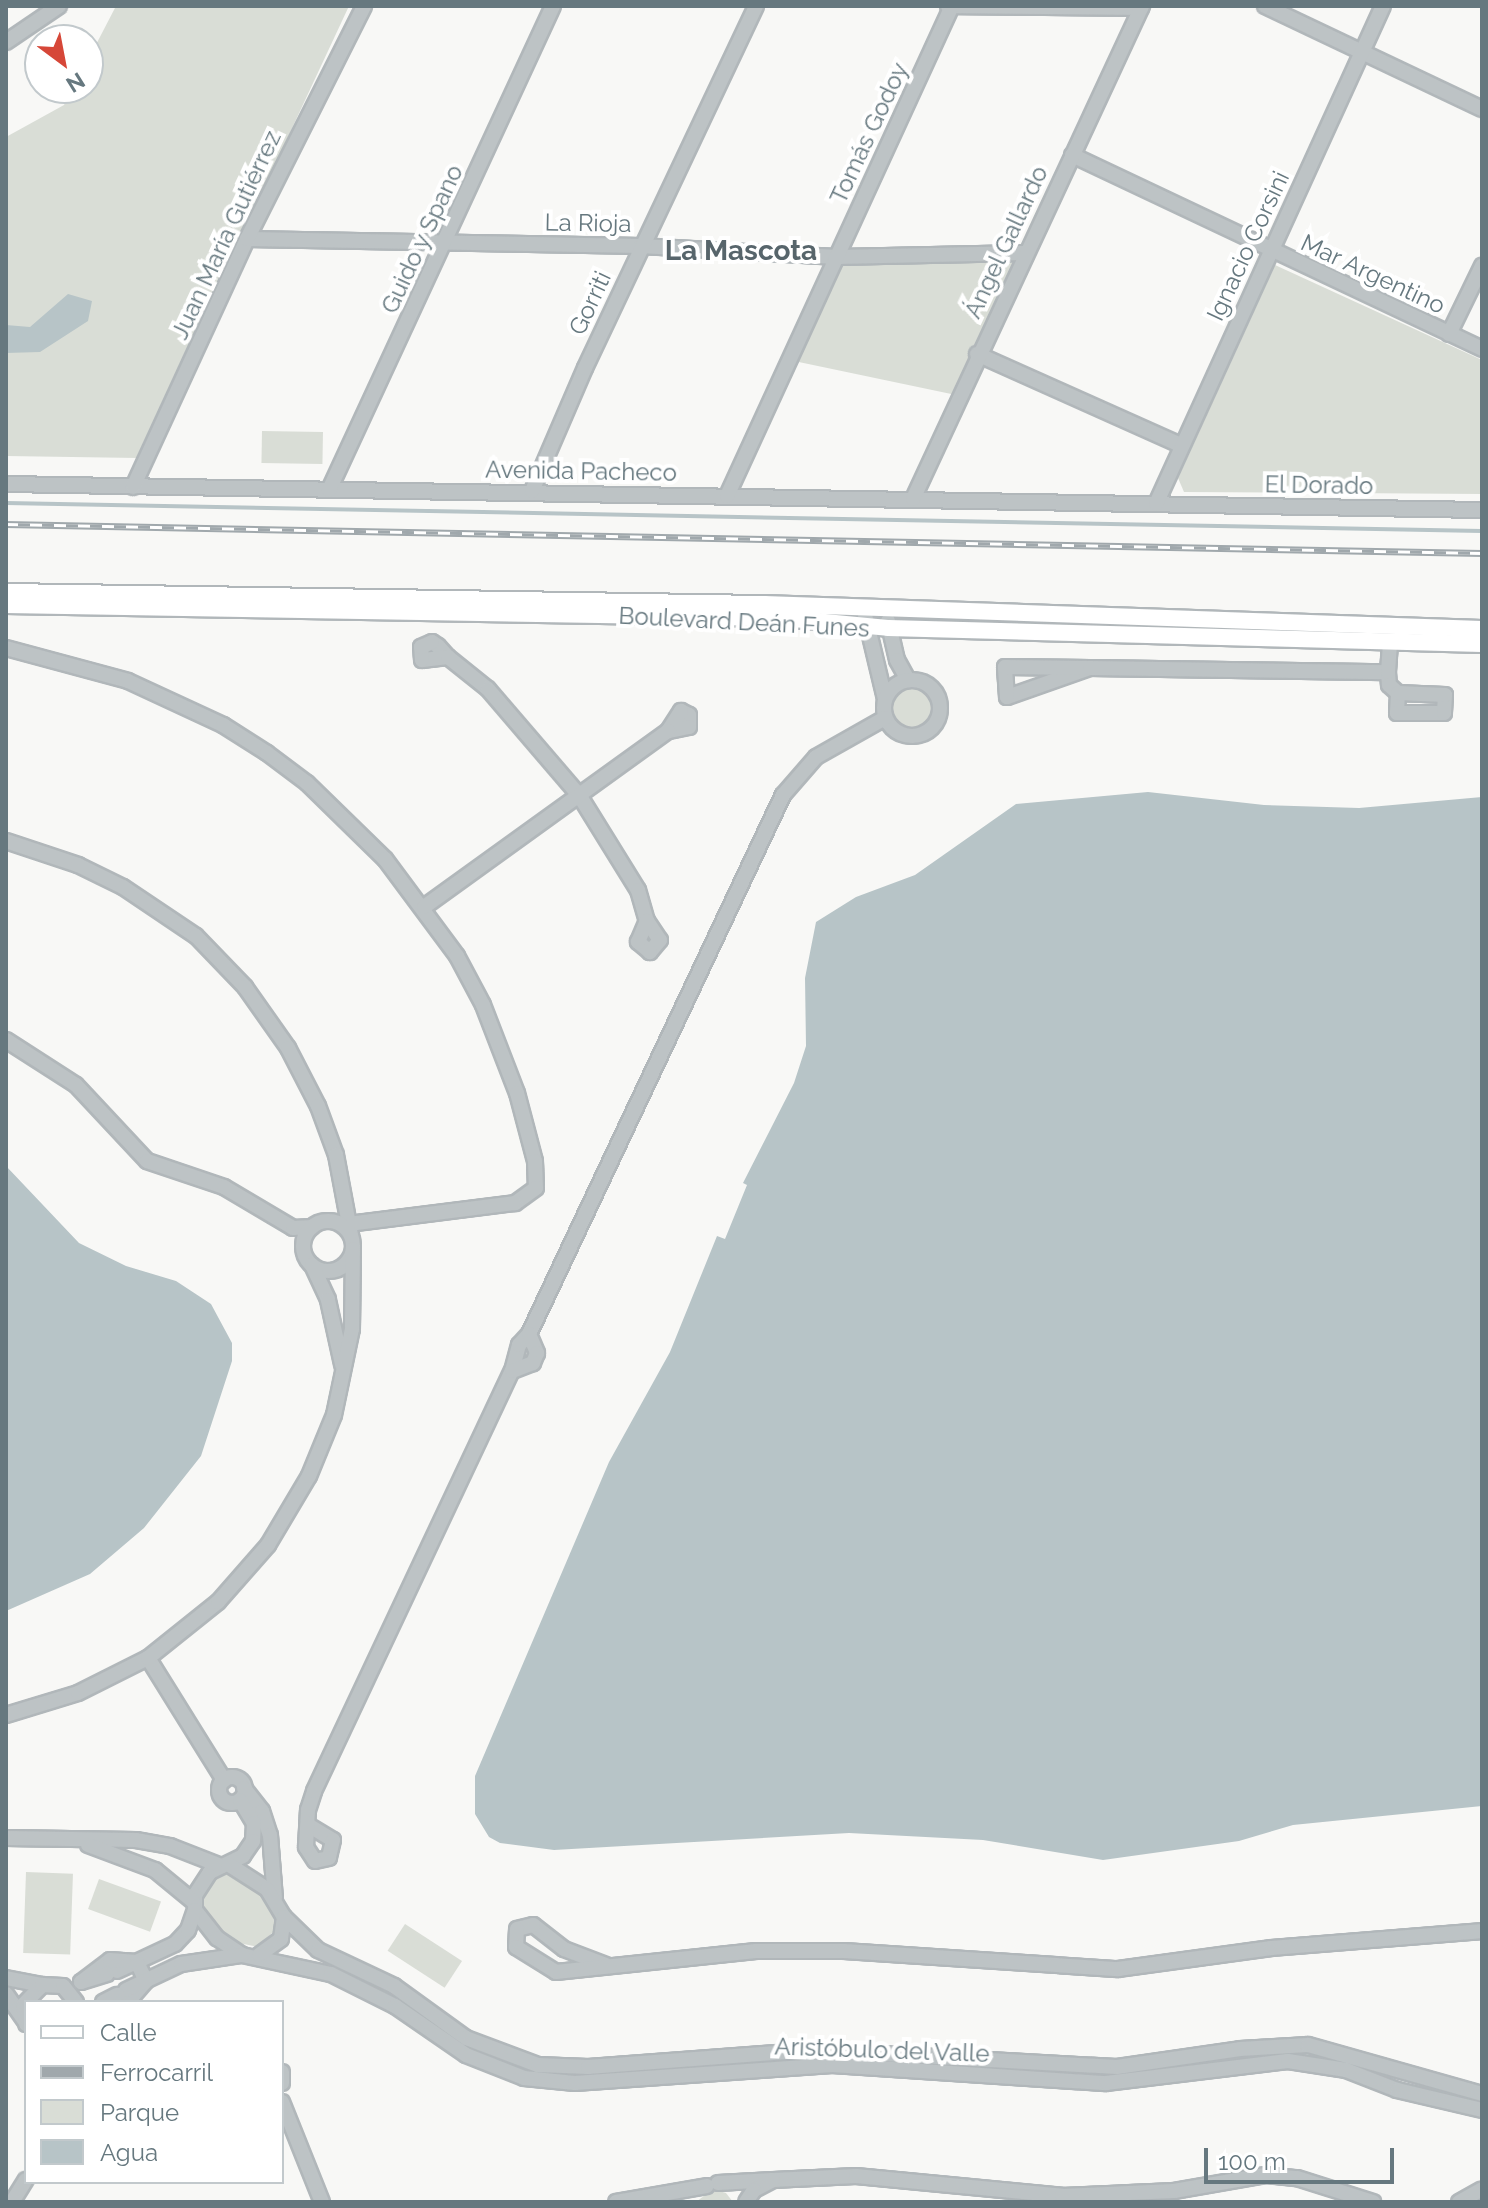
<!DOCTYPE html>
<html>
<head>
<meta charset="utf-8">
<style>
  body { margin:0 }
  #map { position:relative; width:1488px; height:2208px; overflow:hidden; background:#f8f8f6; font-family:Raleway,sans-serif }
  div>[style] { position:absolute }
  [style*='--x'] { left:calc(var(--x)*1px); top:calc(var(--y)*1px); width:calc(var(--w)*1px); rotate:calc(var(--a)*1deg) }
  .green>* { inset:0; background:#d9ddd6; transform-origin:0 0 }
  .round { border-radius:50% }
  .water>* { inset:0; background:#b7c4c7 }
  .stream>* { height:4px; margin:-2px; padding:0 2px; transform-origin:2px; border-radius:2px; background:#b7c4c7 }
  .roads { filter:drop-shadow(2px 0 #b1b7ba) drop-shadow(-2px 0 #b1b7ba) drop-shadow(0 2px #b1b7ba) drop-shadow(0 -2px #b1b7ba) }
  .minor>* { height:14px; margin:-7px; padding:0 7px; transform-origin:7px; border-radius:7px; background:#bdc3c5 }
  .minor>.ring { margin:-7px; padding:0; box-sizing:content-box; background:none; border:14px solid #bdc3c5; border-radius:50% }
  .major>* { height:16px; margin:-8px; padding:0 8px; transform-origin:8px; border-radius:8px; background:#fff }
  .rail>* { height:7px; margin-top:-3.5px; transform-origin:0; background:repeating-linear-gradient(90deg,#fff 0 12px,#a0a8ac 0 24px); box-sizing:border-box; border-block:2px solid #a0a8ac }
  span { translate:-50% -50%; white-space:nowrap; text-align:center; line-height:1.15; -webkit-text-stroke:8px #fff; paint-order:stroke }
  .street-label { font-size:24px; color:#66787f }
  .quarter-label { font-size:28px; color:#57656b; font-weight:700 }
  .frame { position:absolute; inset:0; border:8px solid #66787f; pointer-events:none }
  .legend { position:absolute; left:24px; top:2000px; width:260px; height:184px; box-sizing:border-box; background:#fff; border:2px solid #c2c9cc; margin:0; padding:10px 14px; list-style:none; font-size:24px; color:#66787f }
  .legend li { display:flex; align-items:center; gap:16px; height:40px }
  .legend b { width:40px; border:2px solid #c2c9cc }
  .north { position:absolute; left:24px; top:24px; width:80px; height:80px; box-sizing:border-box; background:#fff; border:2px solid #c2c9cc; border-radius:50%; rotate:148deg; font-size:22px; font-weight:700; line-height:32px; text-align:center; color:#66787f }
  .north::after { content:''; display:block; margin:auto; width:28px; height:36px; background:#d64738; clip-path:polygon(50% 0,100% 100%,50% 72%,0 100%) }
  .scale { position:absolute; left:1204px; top:2148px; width:190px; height:36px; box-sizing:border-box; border:4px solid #66787f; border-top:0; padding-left:10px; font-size:24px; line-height:28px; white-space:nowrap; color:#66787f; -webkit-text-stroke:6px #fff; paint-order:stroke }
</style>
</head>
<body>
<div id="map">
  <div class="green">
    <i style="clip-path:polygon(116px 6px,349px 6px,138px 458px,6px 456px,6px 137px,64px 105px,73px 88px,88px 88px,88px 60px)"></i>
    <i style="clip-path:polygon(1016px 259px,956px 395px,794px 361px,839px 260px)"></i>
    <i style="clip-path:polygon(1275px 265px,1482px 360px,1482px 494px,1184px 492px,1178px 478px)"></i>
    <i style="left:262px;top:431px;width:61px;height:32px;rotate:1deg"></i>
    <i class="round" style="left:887px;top:685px;width:44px;height:44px"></i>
    <i style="left:26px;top:1872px;width:47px;height:81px;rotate:2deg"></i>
    <i style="clip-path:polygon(233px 1874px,264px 1897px,276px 1918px,275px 1930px,258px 1947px,229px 1941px,203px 1914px,201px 1896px,216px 1876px)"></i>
    <i style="left:99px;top:1879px;width:66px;height:32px;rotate:20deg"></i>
    <i style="left:405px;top:1924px;width:68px;height:32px;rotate:33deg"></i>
    <i style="clip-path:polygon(713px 2189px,726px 2193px,733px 2202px,696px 2202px)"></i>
  </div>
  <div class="water">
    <i style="clip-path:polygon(68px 294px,92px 301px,88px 321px,40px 352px,6px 353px,6px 325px,30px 327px)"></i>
    <i style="clip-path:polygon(1148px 792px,1264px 805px,1359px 808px,1482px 797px,1482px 1806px,1293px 1825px,1239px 1841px,1103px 1860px,983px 1840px,849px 1833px,554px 1850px,500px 1843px,489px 1837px,475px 1814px,475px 1776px,609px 1462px,670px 1352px,717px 1236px,725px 1239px,747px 1185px,743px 1183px,794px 1083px,806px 1046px,805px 978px,816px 922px,856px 897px,915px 875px,1016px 804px)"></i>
    <i style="clip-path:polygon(6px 1166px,79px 1243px,126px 1266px,176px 1281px,211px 1304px,232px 1343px,232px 1361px,201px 1456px,144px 1528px,90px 1574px,6px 1611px)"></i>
  </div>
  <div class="stream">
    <i style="--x:6;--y:503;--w:1476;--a:1.09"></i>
  </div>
  <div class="roads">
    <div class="minor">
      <i style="--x:948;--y:6;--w:193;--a:0.6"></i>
      <i style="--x:1265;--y:6;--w:240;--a:25.4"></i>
      <i style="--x:6;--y:42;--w:64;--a:-34.2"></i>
      <i style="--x:1072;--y:155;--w:454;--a:25.3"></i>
      <i style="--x:247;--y:239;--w:394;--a:1"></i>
      <i style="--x:641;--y:246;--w:196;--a:3.2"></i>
      <i style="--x:837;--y:257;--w:187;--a:-1.2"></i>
      <i style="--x:1449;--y:334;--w:76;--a:-64.1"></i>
      <i style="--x:977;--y:354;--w:222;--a:24.1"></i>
      <i style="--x:6;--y:484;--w:1476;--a:1.01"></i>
      <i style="--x:133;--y:487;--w:273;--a:-65.3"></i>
      <i style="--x:247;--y:239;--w:261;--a:-63.3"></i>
      <i style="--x:329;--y:490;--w:533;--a:-65.16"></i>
      <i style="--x:532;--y:491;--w:134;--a:-66.7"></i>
      <i style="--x:585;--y:368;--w:400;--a:-64.7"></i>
      <i style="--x:727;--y:496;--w:539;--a:-65.34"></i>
      <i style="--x:913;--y:499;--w:544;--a:-65.08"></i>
      <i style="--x:1156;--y:504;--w:547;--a:-65.5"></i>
      <i style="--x:865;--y:615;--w:86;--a:76.6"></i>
      <i style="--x:888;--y:621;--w:40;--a:77"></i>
      <i style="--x:897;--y:660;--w:23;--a:61"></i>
      <i style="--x:432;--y:642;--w:7;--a:34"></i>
      <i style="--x:438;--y:646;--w:15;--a:48"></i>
      <i style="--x:448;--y:657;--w:26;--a:173"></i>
      <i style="--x:422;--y:660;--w:13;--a:-94"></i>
      <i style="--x:421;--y:647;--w:12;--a:-24"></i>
      <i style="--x:6;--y:648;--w:126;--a:15.1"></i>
      <i style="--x:128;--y:681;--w:105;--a:24.9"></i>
      <i style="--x:223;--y:725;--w:52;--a:32.5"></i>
      <i style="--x:267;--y:753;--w:50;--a:36.9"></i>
      <i style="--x:307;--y:783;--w:109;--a:44.3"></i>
      <i style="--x:385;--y:859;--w:121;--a:53.4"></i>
      <i style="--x:457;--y:956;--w:55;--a:62"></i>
      <i style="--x:483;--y:1005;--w:94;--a:68.9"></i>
      <i style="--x:517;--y:1093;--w:70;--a:75.2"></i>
      <i style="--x:535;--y:1161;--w:27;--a:88"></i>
      <i style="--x:536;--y:1188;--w:26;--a:144"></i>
      <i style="--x:515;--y:1203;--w:167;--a:172.8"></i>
      <i style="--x:448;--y:657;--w:51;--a:38.7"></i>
      <i style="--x:488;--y:689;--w:140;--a:49.4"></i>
      <i style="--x:579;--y:795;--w:112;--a:58.2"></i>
      <i style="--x:638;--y:890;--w:32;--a:74"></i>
      <i style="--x:1090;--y:668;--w:88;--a:160.7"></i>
      <i style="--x:1007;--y:697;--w:30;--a:-94"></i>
      <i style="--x:1005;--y:667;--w:85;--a:0.7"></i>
      <i style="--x:1090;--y:668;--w:298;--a:0.8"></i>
      <i style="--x:1388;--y:672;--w:13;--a:86"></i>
      <i style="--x:1389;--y:685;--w:12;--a:42"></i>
      <i style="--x:1398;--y:693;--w:20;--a:93"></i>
      <i style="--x:1397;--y:713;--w:47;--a:0"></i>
      <i style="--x:1444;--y:713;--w:18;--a:-87"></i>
      <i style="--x:1445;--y:695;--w:47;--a:-177.6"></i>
      <i style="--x:1388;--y:672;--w:29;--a:-86"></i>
      <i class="ring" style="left:884px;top:680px;width:42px;height:42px"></i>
      <i style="--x:681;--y:711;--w:9;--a:27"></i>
      <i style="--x:689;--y:715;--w:12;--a:90"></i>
      <i style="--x:689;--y:727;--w:21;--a:169"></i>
      <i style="--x:668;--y:731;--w:24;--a:-57"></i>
      <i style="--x:6;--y:841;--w:76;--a:18.4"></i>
      <i style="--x:78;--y:865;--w:50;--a:26.1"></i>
      <i style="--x:123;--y:887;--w:88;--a:33.9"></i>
      <i style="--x:196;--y:936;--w:71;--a:46.1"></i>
      <i style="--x:245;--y:987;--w:75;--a:54.8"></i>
      <i style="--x:288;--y:1048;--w:65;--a:62.7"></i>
      <i style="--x:318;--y:1106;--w:52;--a:69.8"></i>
      <i style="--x:336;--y:1155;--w:81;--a:79.4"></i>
      <i style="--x:424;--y:907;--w:301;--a:-35.8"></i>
      <i style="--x:647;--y:921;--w:23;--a:56"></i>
      <i style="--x:660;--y:940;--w:16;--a:130"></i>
      <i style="--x:650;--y:952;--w:16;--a:-140"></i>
      <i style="--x:638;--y:942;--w:23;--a:-67"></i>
      <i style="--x:6;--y:1040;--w:83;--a:32.7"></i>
      <i style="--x:76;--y:1085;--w:104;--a:46.9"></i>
      <i style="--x:147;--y:1161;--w:81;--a:18.7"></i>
      <i style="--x:224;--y:1187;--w:80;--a:30.7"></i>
      <i style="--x:293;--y:1228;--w:19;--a:-3"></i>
      <i class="ring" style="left:303px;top:1221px;width:36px;height:36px"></i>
      <i style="--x:312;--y:1265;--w:38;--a:65"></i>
      <i style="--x:328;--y:1300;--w:66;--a:77.7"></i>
      <i style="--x:529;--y:1334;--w:596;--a:-64.77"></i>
      <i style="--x:783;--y:795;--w:50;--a:-49"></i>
      <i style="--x:816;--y:757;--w:79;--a:-29.5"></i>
      <i style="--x:148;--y:1658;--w:144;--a:58.1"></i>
      <i style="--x:6;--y:1715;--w:75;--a:-17"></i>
      <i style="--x:78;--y:1693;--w:78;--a:-26.6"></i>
      <i style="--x:148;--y:1658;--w:90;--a:-38.7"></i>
      <i style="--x:218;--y:1602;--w:76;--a:-48.7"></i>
      <i style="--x:268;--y:1545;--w:80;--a:-59.3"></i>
      <i style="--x:309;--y:1476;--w:66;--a:-67.7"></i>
      <i style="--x:334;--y:1415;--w:88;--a:-78.2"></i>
      <i style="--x:352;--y:1329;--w:80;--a:-89.3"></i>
      <i class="ring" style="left:219px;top:1777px;width:12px;height:12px"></i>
      <i style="--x:244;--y:1788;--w:29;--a:52"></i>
      <i style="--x:262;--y:1811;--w:25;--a:72"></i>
      <i style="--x:270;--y:1835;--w:63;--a:85.5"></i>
      <i style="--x:240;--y:1800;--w:27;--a:59"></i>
      <i style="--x:254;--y:1823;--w:18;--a:93"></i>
      <i style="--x:253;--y:1841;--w:18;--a:124"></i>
      <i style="--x:243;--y:1856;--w:37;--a:154"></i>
      <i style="--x:210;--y:1872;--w:27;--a:123"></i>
      <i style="--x:195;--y:1895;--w:15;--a:90"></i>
      <i style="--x:195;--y:1910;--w:36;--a:52"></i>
      <i style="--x:217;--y:1938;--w:30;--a:34"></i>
      <i style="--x:242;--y:1955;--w:91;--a:12.1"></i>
      <i style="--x:331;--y:1974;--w:72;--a:26.6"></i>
      <i style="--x:395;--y:2006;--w:86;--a:34.6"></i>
      <i style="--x:466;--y:2055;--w:62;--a:21.6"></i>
      <i style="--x:524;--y:2078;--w:51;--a:5.6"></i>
      <i style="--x:575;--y:2083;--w:258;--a:-4"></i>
      <i style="--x:832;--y:2065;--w:275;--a:3.8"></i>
      <i style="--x:1106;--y:2083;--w:183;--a:-6.9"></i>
      <i style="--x:1288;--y:2061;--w:59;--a:8.8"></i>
      <i style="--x:1346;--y:2070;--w:55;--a:21.4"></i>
      <i style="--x:1397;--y:2090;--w:87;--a:13.2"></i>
      <i style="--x:308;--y:1825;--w:29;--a:31"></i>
      <i style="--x:333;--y:1840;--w:18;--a:103"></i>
      <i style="--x:329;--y:1858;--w:14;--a:168"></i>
      <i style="--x:315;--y:1861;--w:17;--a:-123"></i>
      <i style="--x:306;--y:1847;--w:37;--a:-87"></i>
      <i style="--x:308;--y:1810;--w:20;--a:-72"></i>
      <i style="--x:314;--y:1791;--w:464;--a:-64.8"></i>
      <i style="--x:512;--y:1371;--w:27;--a:-75"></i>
      <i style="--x:519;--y:1345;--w:15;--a:-48"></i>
      <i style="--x:529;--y:1334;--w:21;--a:67"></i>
      <i style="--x:537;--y:1353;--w:11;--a:112"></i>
      <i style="--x:533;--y:1363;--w:22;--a:159"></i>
      <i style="--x:6;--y:1838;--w:130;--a:0.9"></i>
      <i style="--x:136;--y:1840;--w:35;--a:10"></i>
      <i style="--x:170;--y:1846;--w:55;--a:21.4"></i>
      <i style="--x:88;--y:1845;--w:72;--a:20.5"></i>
      <i style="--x:155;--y:1870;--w:50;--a:39.4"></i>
      <i style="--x:228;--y:1864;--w:46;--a:32.7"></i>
      <i style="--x:267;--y:1889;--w:33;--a:59"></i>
      <i style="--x:284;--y:1917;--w:22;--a:98"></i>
      <i style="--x:281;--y:1939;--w:27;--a:144"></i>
      <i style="--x:284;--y:1917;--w:47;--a:44.1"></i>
      <i style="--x:318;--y:1950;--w:84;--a:25.3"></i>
      <i style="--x:394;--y:1986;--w:89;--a:35.8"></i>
      <i style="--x:466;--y:2038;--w:77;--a:20.6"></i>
      <i style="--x:538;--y:2065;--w:50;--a:2.3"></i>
      <i style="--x:588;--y:2067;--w:225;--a:-4.3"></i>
      <i style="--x:812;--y:2050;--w:305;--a:3.2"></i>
      <i style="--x:1117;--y:2067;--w:124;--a:-8.3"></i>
      <i style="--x:1240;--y:2049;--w:68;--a:-3.4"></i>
      <i style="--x:1308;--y:2045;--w:181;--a:15.7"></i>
      <i style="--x:606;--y:1965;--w:45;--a:-159.1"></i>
      <i style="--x:564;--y:1949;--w:39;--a:-142"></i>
      <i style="--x:533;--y:1925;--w:16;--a:166"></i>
      <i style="--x:517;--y:1929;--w:18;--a:93"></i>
      <i style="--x:516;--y:1947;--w:47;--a:32"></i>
      <i style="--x:556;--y:1972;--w:201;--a:-6"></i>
      <i style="--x:756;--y:1951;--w:88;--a:0"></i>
      <i style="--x:844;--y:1951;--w:275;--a:3.8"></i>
      <i style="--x:1118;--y:1969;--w:155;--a:-7.8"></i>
      <i style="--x:1272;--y:1948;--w:211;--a:-4.6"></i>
      <i style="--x:117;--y:1971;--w:64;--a:-25"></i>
      <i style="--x:175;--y:1944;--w:19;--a:-47"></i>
      <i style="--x:188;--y:1930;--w:21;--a:-71"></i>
      <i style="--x:6;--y:1978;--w:37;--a:11"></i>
      <i style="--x:81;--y:1982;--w:36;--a:-37"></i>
      <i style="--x:110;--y:1960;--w:27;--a:4"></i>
      <i style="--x:137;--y:1962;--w:21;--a:65"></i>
      <i style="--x:146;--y:1981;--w:28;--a:131"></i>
      <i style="--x:81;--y:1982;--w:27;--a:-17"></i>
      <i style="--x:126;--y:1990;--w:61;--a:-25.3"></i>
      <i style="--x:181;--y:1964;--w:62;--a:-8.4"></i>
      <i style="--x:6;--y:1994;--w:32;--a:55"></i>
      <i style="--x:103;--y:2002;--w:16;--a:-27"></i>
      <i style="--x:26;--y:2024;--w:19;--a:-99"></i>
      <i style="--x:23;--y:2005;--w:28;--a:-46"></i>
      <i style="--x:42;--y:1985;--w:21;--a:3"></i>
      <i style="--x:63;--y:1986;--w:21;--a:51"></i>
      <i style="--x:282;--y:2072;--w:11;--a:90"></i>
      <i style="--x:282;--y:2102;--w:108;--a:68.2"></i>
      <i style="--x:773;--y:2180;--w:83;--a:-2.8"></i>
      <i style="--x:856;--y:2176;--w:207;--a:5.5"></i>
      <i style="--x:1062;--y:2196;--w:112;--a:-2.6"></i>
      <i style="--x:1174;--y:2191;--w:93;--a:-9.9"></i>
      <i style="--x:1266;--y:2175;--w:31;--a:6"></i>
      <i style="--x:1297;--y:2178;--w:80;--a:17.5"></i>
      <i style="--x:718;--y:2183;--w:55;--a:-3.1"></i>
      <i style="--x:773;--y:2180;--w:21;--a:152"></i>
      <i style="--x:754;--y:2190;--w:14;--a:124"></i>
      <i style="--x:12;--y:2202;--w:26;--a:-58"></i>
      <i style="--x:616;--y:2202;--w:92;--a:-10"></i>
      <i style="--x:1459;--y:2202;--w:26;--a:-29"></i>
    </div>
    <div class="major">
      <i style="--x:6;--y:592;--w:758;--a:0.91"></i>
      <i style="--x:764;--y:604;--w:718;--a:1.99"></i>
      <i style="--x:6;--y:605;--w:777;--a:0.96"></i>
      <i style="--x:783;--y:618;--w:105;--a:5.4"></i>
      <i style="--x:888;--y:628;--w:594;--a:1.54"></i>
    </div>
  </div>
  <div class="rail">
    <i style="--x:6;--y:524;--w:1476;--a:1.13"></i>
  </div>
  <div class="street-label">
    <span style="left:869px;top:133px;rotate:-65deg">Tomás Godoy</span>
    <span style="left:588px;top:223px;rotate:1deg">La Rioja</span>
    <span style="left:226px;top:235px;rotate:-65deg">Juan María Gutiérrez</span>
    <span style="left:422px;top:239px;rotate:-65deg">Guido y Spano</span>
    <span style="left:1006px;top:242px;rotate:-65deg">Ángel Gallardo</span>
    <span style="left:1248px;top:246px;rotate:-65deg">Ignacio Corsini</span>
    <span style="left:1373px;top:274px;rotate:25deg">Mar Argentino</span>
    <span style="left:590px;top:303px;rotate:-65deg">Gorriti</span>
    <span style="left:581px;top:471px;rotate:1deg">Avenida Pacheco</span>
    <span style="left:1319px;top:485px;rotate:1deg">El Dorado</span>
    <span style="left:744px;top:622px;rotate:3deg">Boulevard Deán Funes</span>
    <span style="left:882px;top:2050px;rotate:2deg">Aristóbulo del Valle</span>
  </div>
  <div class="quarter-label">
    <span style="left:741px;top:251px">La Mascota</span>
  </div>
  <div class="frame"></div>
  <ul class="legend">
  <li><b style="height:10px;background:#fff"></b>Calle</li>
  <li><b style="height:10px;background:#a0a8ac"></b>Ferrocarril</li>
  <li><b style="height:22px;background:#d9ddd6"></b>Parque</li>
  <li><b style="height:22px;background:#b7c4c7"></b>Agua</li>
  </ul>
  <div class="north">N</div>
  <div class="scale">100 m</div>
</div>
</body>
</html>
